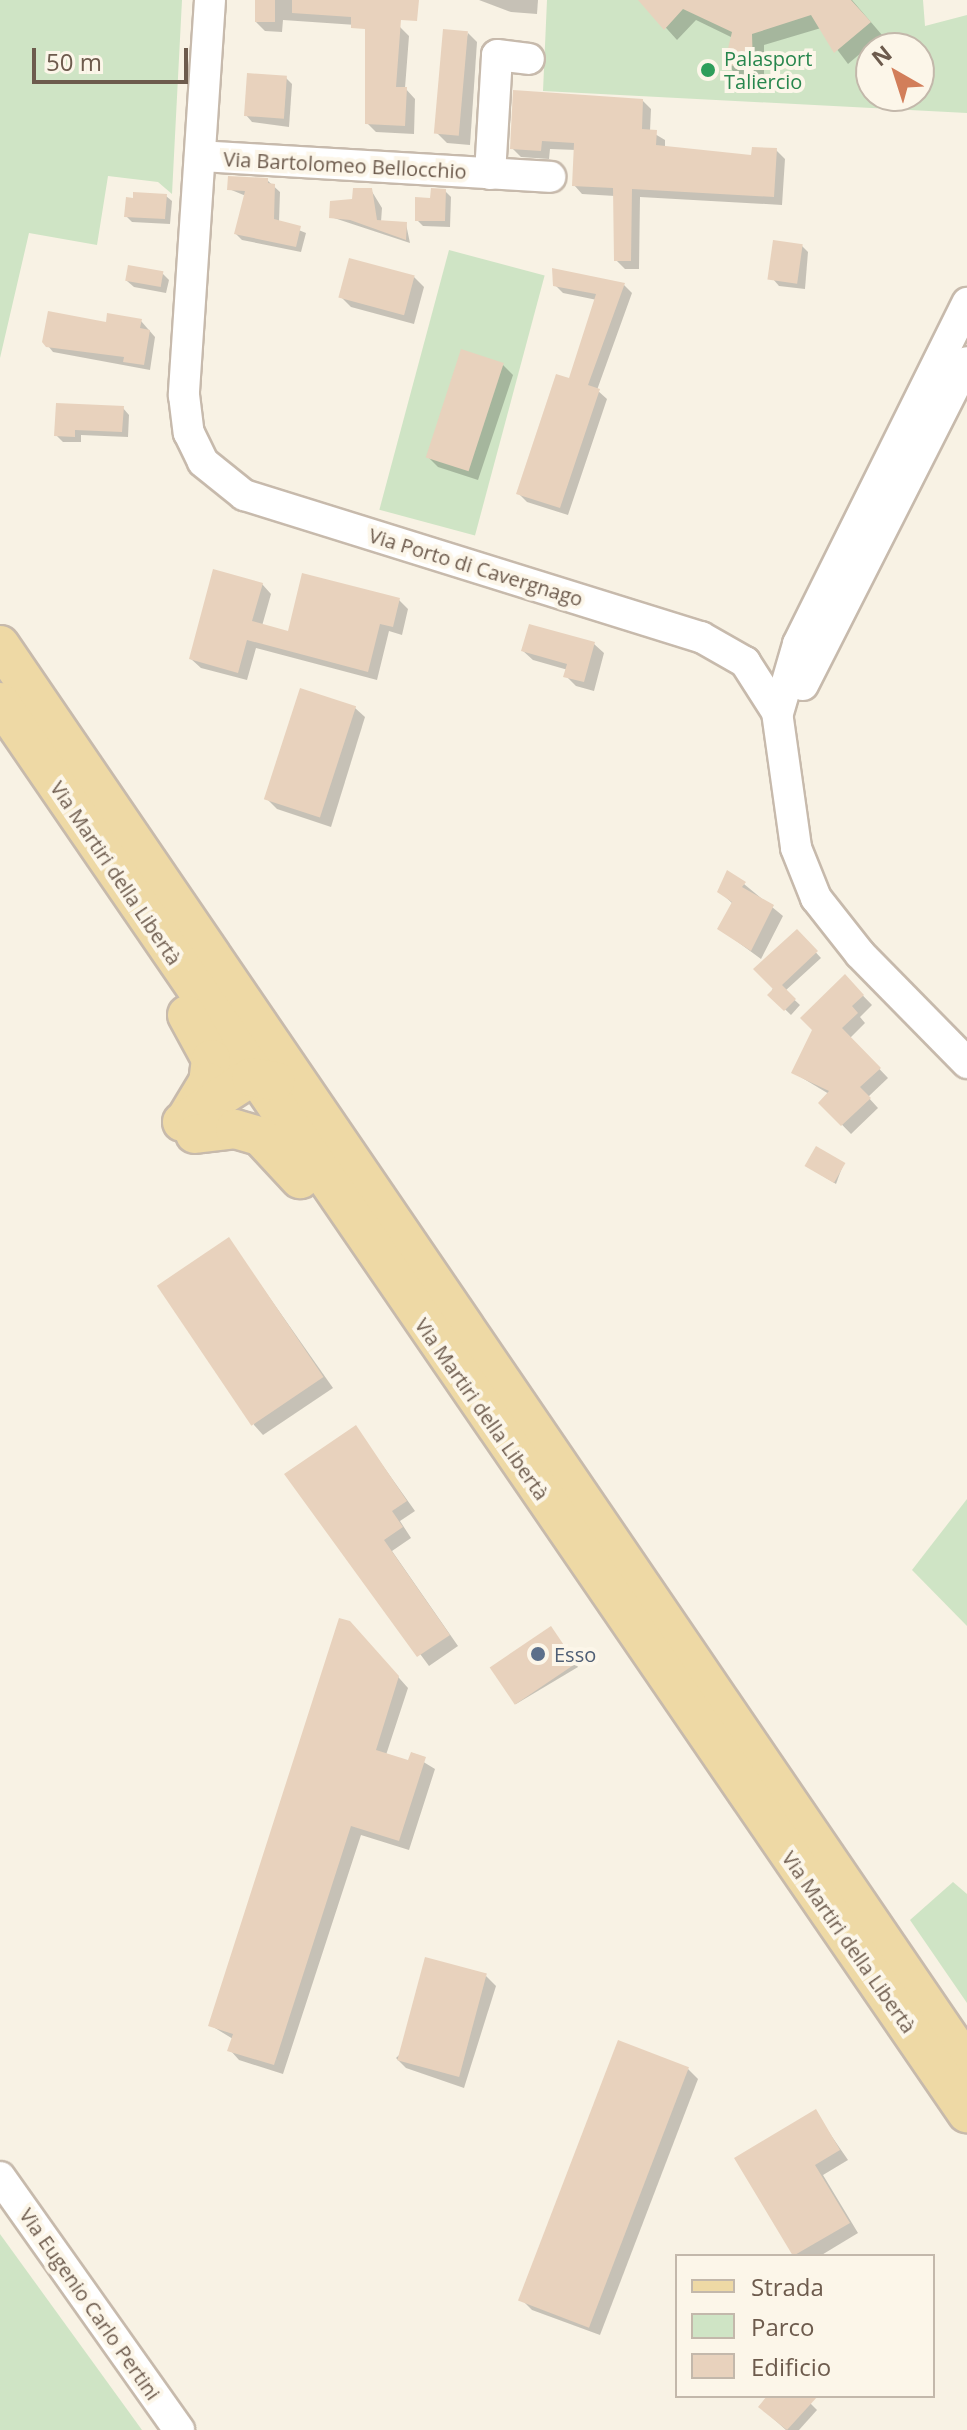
<!DOCTYPE html>
<html>
<head>
<meta charset="utf-8">
<style>
  body { margin:0 }
  #map { position:relative; width:967px; height:2430px; overflow:hidden; background:#f8f2e4; font-family:"Open Sans",sans-serif }
  div>[style] { position:absolute }
  [style*='--x'] { left:calc(var(--x)*1px); top:calc(var(--y)*1px); width:calc(var(--w)*1px); rotate:calc(var(--a)*1deg) }
  .green>* { inset:0; background:#cfe4c5; transform-origin:0 0 }
  .shadow>* { inset:0; background:#0003 }
  .building>* { inset:0; background:#e8d2bd; transform-origin:0 0 }
  .roads { filter:drop-shadow(2px 0 #c7baac) drop-shadow(-2px 0 #c7baac) drop-shadow(0 2px #c7baac) drop-shadow(0 -2px #c7baac) }
  .minor>* { height:30px; margin:-15px; padding:0 15px; transform-origin:15px; border-radius:15px; background:#fff }
  .major>* { height:38px; margin:-19px; padding:0 19px; transform-origin:19px; border-radius:19px; background:#eed9a5 }
  .dots>* { width:22px; height:22px; translate:-50% -50%; box-sizing:border-box; border:4px solid #fcf6e9; border-radius:50% }
  span { translate:-50% -50%; white-space:nowrap; text-align:center; line-height:1.15; -webkit-text-stroke:8px #fcf6e9; paint-order:stroke }
  .leisure-label { font-size:20px; color:#27864d }
  .left { translate:0 -50%; text-align:left }
  .street-label { font-size:20px; color:#6d5b4d }
  .service-label { font-size:20px; color:#4e5e75 }
  .legend { position:absolute; left:675px; top:2254px; width:260px; height:144px; box-sizing:border-box; background:#fcf6e9; border:2px solid #c3b8ab; margin:0; padding:10px 14px; list-style:none; font-size:24px; color:#6d5b4d }
  .legend li { display:flex; align-items:center; gap:16px; height:40px }
  .legend b { width:40px; border:2px solid #c3b8ab }
  .north { position:absolute; left:855px; top:32px; width:80px; height:80px; box-sizing:border-box; background:#fcf6e9; border:2px solid #c3b8ab; border-radius:50%; rotate:321deg; font-size:22px; font-weight:700; line-height:32px; text-align:center; color:#6d5b4d }
  .north::after { content:''; display:block; margin:auto; width:28px; height:36px; background:#d27e5a; clip-path:polygon(50% 0,100% 100%,50% 72%,0 100%) }
  .scale { position:absolute; left:32px; top:48px; width:156px; height:36px; box-sizing:border-box; border:4px solid #6d5b4d; border-top:0; padding-left:10px; font-size:24px; line-height:28px; white-space:nowrap; color:#6d5b4d; -webkit-text-stroke:6px #fcf6e9; paint-order:stroke }
</style>
</head>
<body>
<div id="map">
  <div class="green">
    <i style="clip-path:polygon(0 0,182px 0,172px 194px,158px 182px,108px 176px,97px 245px,29px 233px,0 358px)"></i>
    <i style="clip-path:polygon(evenodd,547px 0,923px 0,925px 26px,967px 15px,967px 113px,543px 91px,547px 0,871px 48px,919px 48px,919px 96px,871px 96px,871px 48px)"></i>
    <i style="left:449px;top:250px;width:99px;height:269px;rotate:15deg"></i>
    <i style="clip-path:polygon(967px 1499px,967px 1626px,912px 1570px)"></i>
    <i style="clip-path:polygon(953px 1882px,967px 1894px,967px 2003px,910px 1920px)"></i>
    <i style="clip-path:polygon(0 2234px,142px 2430px,0 2430px)"></i>
  </div>
  <div class="shadow">
    <i style="clip-path:polygon(257px 0,358px 0,356px 25px,283px 20px,282px 32px,265px 31px,256px 22px)"></i>
    <i style="clip-path:polygon(479px 0,538px 0,537px 14px,511px 12px)"></i>
    <i style="clip-path:polygon(641px 0,852px 0,882px 35px,848px 64px,821px 28px,764px 45px,764px 78px,738px 76px,726px 64px,733px 38px,696px 20px,677px 40px)"></i>
    <i style="clip-path:polygon(400px 27px,409px 36px,405px 88px,415px 99px,414px 134px,376px 132px,367px 123px)"></i>
    <i style="clip-path:polygon(468px 33px,477px 42px,470px 145px,447px 143px,437px 133px)"></i>
    <i style="clip-path:polygon(286px 78px,292px 84px,289px 127px,252px 122px,246px 115px)"></i>
    <i style="clip-path:polygon(642px 100px,651px 109px,650px 131px,665px 140px,665px 148px,753px 157px,776px 150px,785px 159px,782px 205px,640px 197px,639px 269px,625px 269px,616px 260px,615px 196px,582px 194px,574px 185px,576px 150px,550px 149px,549px 159px,521px 157px,512px 148px)"></i>
    <i style="clip-path:polygon(267px 180px,280px 192px,279px 222px,306px 233px,301px 252px,242px 240px,236px 234px,246px 196px,229px 189px)"></i>
    <i style="clip-path:polygon(371px 190px,382px 208px,381px 222px,406px 224px,410px 243px,331px 217px)"></i>
    <i style="clip-path:polygon(445px 191px,451px 197px,450px 227px,423px 226px,417px 220px)"></i>
    <i style="clip-path:polygon(166px 196px,172px 201px,170px 224px,132px 222px,126px 216px)"></i>
    <i style="clip-path:polygon(802px 246px,808px 252px,805px 289px,779px 286px,773px 279px)"></i>
    <i style="clip-path:polygon(162px 273px,169px 280px,166px 293px,134px 287px,127px 281px)"></i>
    <i style="clip-path:polygon(414px 277px,424px 287px,414px 324px,351px 307px,341px 297px)"></i>
    <i style="clip-path:polygon(555px 285px,624px 285px,632px 293px,597px 390px,607px 399px,568px 515px,527px 502px,519px 494px,570px 381px,597px 300px,563px 293px)"></i>
    <i style="clip-path:polygon(141px 321px,155px 337px,150px 370px,53px 352px,44px 341px)"></i>
    <i style="clip-path:polygon(503px 365px,513px 375px,478px 480px,438px 467px,428px 457px)"></i>
    <i style="clip-path:polygon(123px 408px,129px 415px,128px 437px,81px 435px,81px 442px,63px 442px,56px 435px)"></i>
    <i style="clip-path:polygon(262px 584px,271px 594px,262px 626px,290px 633px,399px 600px,408px 609px,402px 635px,389px 631px,377px 680px,256px 648px,247px 680px,201px 668px,191px 659px)"></i>
    <i style="clip-path:polygon(594px 644px,604px 653px,594px 691px,576px 686px,566px 676px,568px 670px,533px 660px,523px 651px)"></i>
    <i style="clip-path:polygon(355px 708px,365px 717px,331px 827px,277px 809px,267px 799px)"></i>
    <i style="clip-path:polygon(744px 884px,783px 916px,761px 959px,720px 929px,733px 904px,720px 892px)"></i>
    <i style="clip-path:polygon(797px 932px,821px 958px,785px 991px,800px 1005px,791px 1015px,770px 995px)"></i>
    <i style="clip-path:polygon(845px 977px,872px 1005px,860px 1017px,865px 1023px,850px 1038px,888px 1078px,868px 1097px,878px 1108px,851px 1134px,821px 1103px,829px 1094px,794px 1073px)"></i>
    <i style="clip-path:polygon(843px 1165px,836px 1184px,810px 1168px)"></i>
    <i style="clip-path:polygon(229px 1240px,333px 1388px,263px 1435px,254px 1425px)"></i>
    <i style="clip-path:polygon(356px 1428px,415px 1511px,400px 1521px,411px 1538px,392px 1551px,458px 1646px,429px 1666px,287px 1474px)"></i>
    <i style="clip-path:polygon(554px 1632px,578px 1667px,516px 1704px,513px 1700px)"></i>
    <i style="clip-path:polygon(360px 1634px,408px 1688px,386px 1755px,410px 1763px,412px 1755px,435px 1769px,409px 1850px,361px 1835px,283px 2074px,239px 2060px,230px 2050px,233px 2039px,210px 2025px)"></i>
    <i style="clip-path:polygon(486px 1976px,496px 1986px,464px 2088px,406px 2068px,396px 2058px)"></i>
    <i style="clip-path:polygon(688px 2069px,698px 2079px,600px 2335px,532px 2310px,522px 2300px)"></i>
    <i style="clip-path:polygon(815px 2112px,848px 2160px,823px 2175px,858px 2233px,820px 2256px,795px 2256px,737px 2158px)"></i>
    <i style="clip-path:polygon(769px 2396px,803px 2396px,817px 2410px,799px 2430px,786px 2430px,760px 2407px)"></i>
  </div>
  <div class="building">
    <i style="left:255px;top:0;width:20px;height:22px"></i>
    <i style="clip-path:polygon(292px 0,419px 0,417px 21px,401px 20px,396px 87px,407px 87px,405px 126px,365px 124px,365px 29px,351px 28px,351px 17px,292px 13px)"></i>
    <i style="clip-path:polygon(638px 0,851px 0,871px 22px,834px 53px,811px 15px,752px 34px,753px 67px,724px 65px,732px 32px,683px 9px,664px 30px)"></i>
    <i style="left:443px;top:29px;width:25px;height:105px;rotate:5deg"></i>
    <i style="left:247px;top:73px;width:40px;height:43px;rotate:4deg"></i>
    <i style="clip-path:polygon(513px 90px,643px 99px,642px 129px,657px 130px,656px 145px,751px 155px,752px 147px,777px 148px,774px 197px,632px 189px,631px 261px,614px 261px,613px 188px,572px 186px,574px 143px,542px 141px,541px 151px,510px 149px)"></i>
    <i style="clip-path:polygon(228px 176px,268px 178px,268px 183px,275px 184px,274px 219px,301px 226px,296px 247px,234px 234px,245px 191px,227px 190px)"></i>
    <i style="clip-path:polygon(353px 188px,372px 188px,377px 220px,407px 222px,406px 240px,350px 220px,329px 218px,330px 201px,352px 199px)"></i>
    <i style="clip-path:polygon(431px 188px,446px 189px,445px 221px,415px 221px,415px 197px,430px 198px)"></i>
    <i style="clip-path:polygon(133px 192px,167px 194px,165px 219px,124px 217px,126px 197px,133px 198px)"></i>
    <i style="left:773px;top:240px;width:30px;height:40px;rotate:8deg"></i>
    <i style="left:349px;top:258px;width:68px;height:41px;rotate:15deg"></i>
    <i style="left:128px;top:265px;width:36px;height:16px;rotate:10deg"></i>
    <i style="clip-path:polygon(552px 268px,625px 283px,588px 385px,600px 389px,560px 508px,516px 494px,556px 374px,569px 378px,596px 294px,553px 286px)"></i>
    <i style="clip-path:polygon(48px 311px,106px 322px,107px 313px,142px 319px,140px 328px,150px 330px,144px 365px,123px 362px,124px 357px,46px 347px,42px 342px)"></i>
    <i style="left:461px;top:349px;width:45px;height:114px;rotate:18deg"></i>
    <i style="clip-path:polygon(56px 403px,124px 406px,122px 432px,75px 430px,75px 437px,54px 436px)"></i>
    <i style="clip-path:polygon(213px 569px,263px 583px,252px 621px,288px 631px,302px 573px,400px 598px,393px 627px,380px 624px,368px 672px,247px 640px,238px 673px,189px 659px)"></i>
    <i style="clip-path:polygon(529px 624px,595px 642px,584px 682px,563px 677px,567px 664px,521px 651px)"></i>
    <i style="left:300px;top:688px;width:59px;height:117px;rotate:18deg"></i>
    <i style="clip-path:polygon(727px 870px,746px 882px,742px 887px,774px 905px,751px 951px,717px 929px,732px 902px,717px 892px)"></i>
    <i style="clip-path:polygon(797px 929px,818px 951px,782px 985px,796px 999px,784px 1011px,767px 995px,773px 989px,753px 969px)"></i>
    <i style="clip-path:polygon(845px 974px,864px 995px,852px 1006px,858px 1013px,842px 1028px,881px 1068px,860px 1087px,871px 1098px,841px 1126px,818px 1103px,829px 1091px,791px 1073px,812px 1030px,800px 1018px)"></i>
    <i style="left:816px;top:1146px;width:34px;height:23px;rotate:30deg"></i>
    <i style="left:229px;top:1237px;width:169px;height:87px;rotate:56deg"></i>
    <i style="clip-path:polygon(356px 1425px,407px 1501px,392px 1511px,403px 1527px,384px 1540px,450px 1635px,417px 1657px,284px 1474px)"></i>
    <i style="clip-path:polygon(339px 1618px,350px 1621px,399px 1676px,376px 1750px,408px 1760px,411px 1752px,426px 1757px,399px 1841px,351px 1826px,274px 2065px,227px 2051px,233px 2034px,208px 2026px)"></i>
    <i style="left:551px;top:1626px;width:45px;height:74px;rotate:56deg"></i>
    <i style="left:425px;top:1957px;width:64px;height:107px;rotate:15deg"></i>
    <i style="left:618px;top:2040px;width:76px;height:279px;rotate:21deg"></i>
    <i style="clip-path:polygon(816px 2109px,840px 2150px,815px 2165px,850px 2223px,793px 2256px,734px 2158px)"></i>
    <i style="clip-path:polygon(767px 2396px,818px 2396px,787px 2430px,758px 2407px)"></i>
  </div>
  <div class="roads">
    <div class="minor">
      <i style="--x:210;--y:0;--w:396;--a:93.8"></i>
      <i style="--x:184;--y:395;--w:38;--a:83"></i>
      <i style="--x:189;--y:433;--w:32;--a:64"></i>
      <i style="--x:203;--y:462;--w:53;--a:38.8"></i>
      <i style="--x:244;--y:495;--w:479;--a:17.3"></i>
      <i style="--x:701;--y:637;--w:51;--a:29.6"></i>
      <i style="--x:745;--y:662;--w:59;--a:57.4"></i>
      <i style="--x:777;--y:712;--w:137;--a:82"></i>
      <i style="--x:796;--y:848;--w:54;--a:68.2"></i>
      <i style="--x:816;--y:898;--w:71;--a:51.8"></i>
      <i style="--x:860;--y:954;--w:153;--a:45.5"></i>
      <i style="--x:200;--y:156;--w:351;--a:3.4"></i>
      <i style="--x:490;--y:174;--w:119;--a:-86.6"></i>
      <i style="--x:497;--y:55;--w:32;--a:7"></i>
      <i style="--x:803;--y:685;--w:362;--a:-63.1"></i>
      <i style="--x:778;--y:713;--w:72;--a:-73.8"></i>
      <i style="--x:798;--y:644;--w:381;--a:-63.6"></i>
      <i style="--x:0;--y:2177;--w:310;--a:54.7"></i>
    </div>
    <div class="major">
      <i style="--x:0;--y:645;--w:1717;--a:55.73"></i>
      <i style="--x:0;--y:702;--w:1711;--a:55.58"></i>
      <i style="--x:187;--y:1015;--w:50;--a:61.4"></i>
      <i style="--x:211;--y:1059;--w:23;--a:97"></i>
      <i style="--x:208;--y:1082;--w:41;--a:121"></i>
      <i style="--x:182;--y:1122;--w:82;--a:-33.1"></i>
      <i style="--x:251;--y:1077;--w:25;--a:9"></i>
      <i style="--x:195;--y:1134;--w:40;--a:-7.1"></i>
      <i style="--x:235;--y:1129;--w:26;--a:16"></i>
      <i style="--x:260;--y:1136;--w:59;--a:47.1"></i>
    </div>
  </div>
  <div class="dots">
    <i style="left:708px;top:70px;background:#2e9e5b"></i>
    <i style="left:538px;top:1654px;background:#5c6f8a"></i>
  </div>
  <div class="leisure-label">
    <span class="left" style="left:724px;top:70px">Palasport<br>Taliercio</span>
  </div>
  <div class="street-label">
    <span style="left:345px;top:165px;rotate:3deg">Via Bartolomeo Bellocchio</span>
    <span style="left:476px;top:567px;rotate:17deg">Via Porto di Cavergnago</span>
    <span style="left:116px;top:873px;rotate:56deg">Via Martiri della Libertà</span>
    <span style="left:482px;top:1409px;rotate:55deg">Via Martiri della Libertà</span>
    <span style="left:849px;top:1942px;rotate:55deg">Via Martiri della Libertà</span>
    <span style="left:90px;top:2304px;rotate:55deg">Via Eugenio Carlo Pertini</span>
  </div>
  <div class="service-label">
    <span class="left" style="left:554px;top:1654px">Esso</span>
  </div>
  <ul class="legend">
  <li><b style="height:10px;background:#eed9a5"></b>Strada</li>
  <li><b style="height:22px;background:#cfe4c5"></b>Parco</li>
  <li><b style="height:22px;background:#e8d2bd"></b>Edificio</li>
  </ul>
  <div class="north">N</div>
  <div class="scale">50 m</div>
</div>
</body>
</html>
